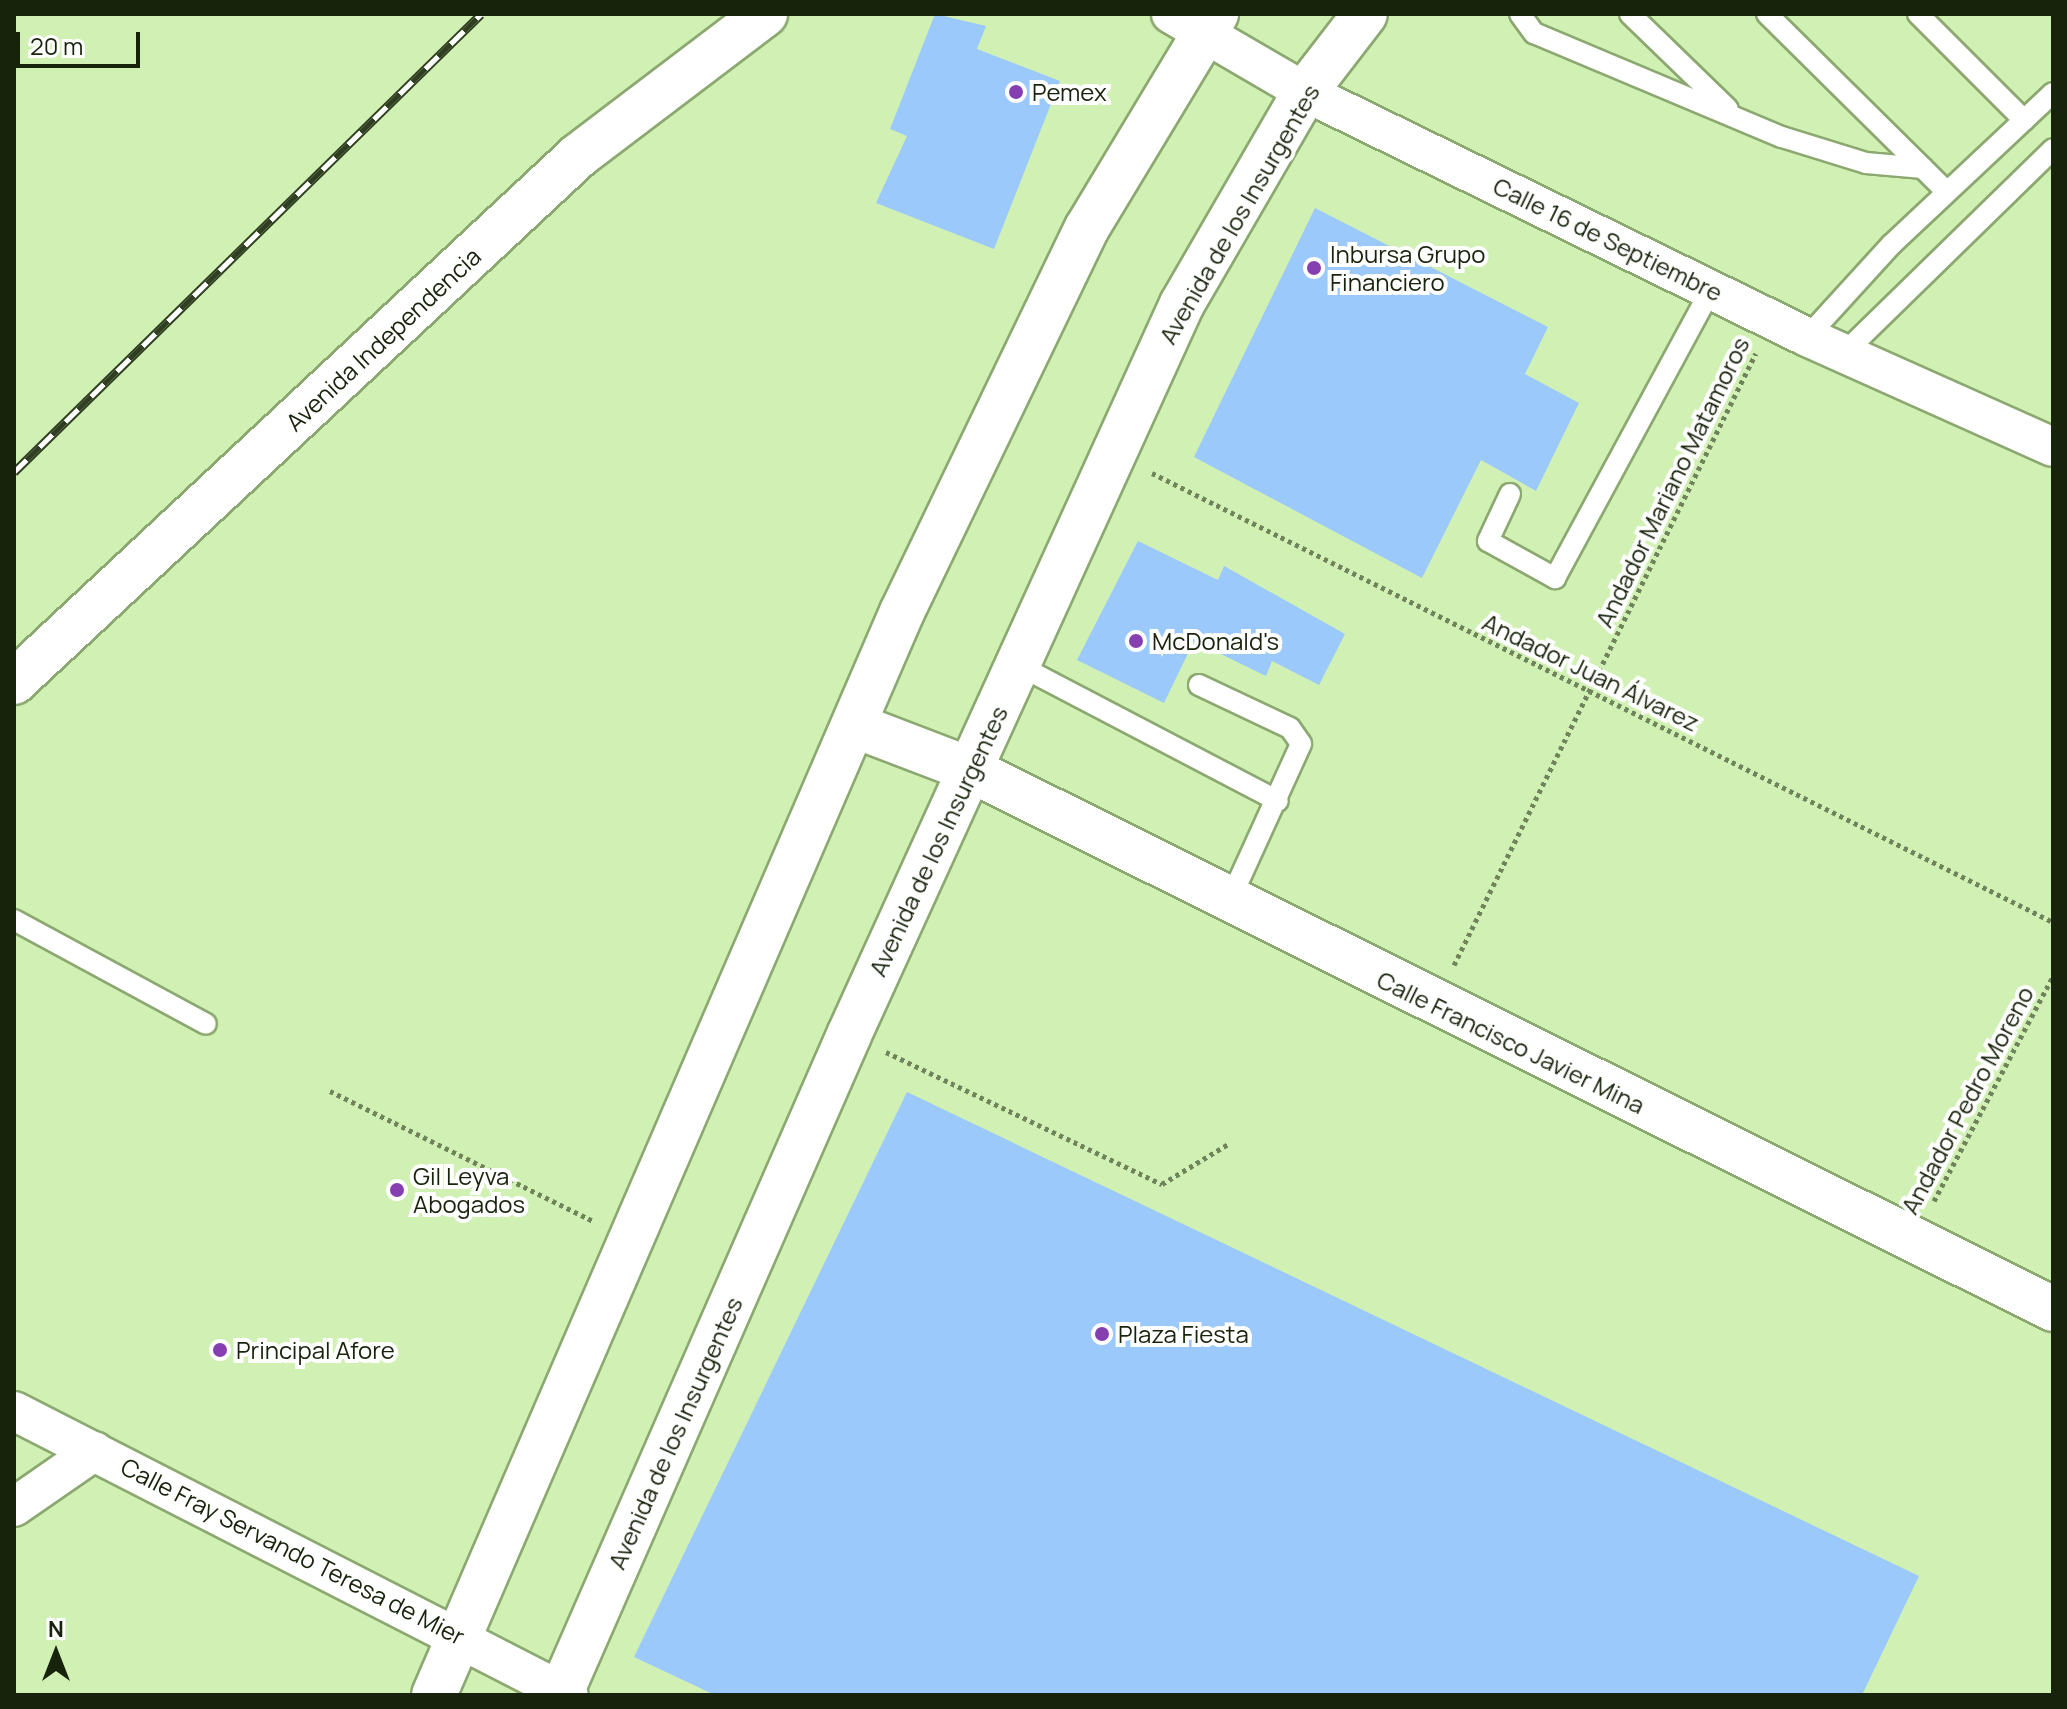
<!DOCTYPE html>
<html>
<head>
<meta charset="utf-8">
<style>
  body { margin:0 }
  #map { position:relative; width:2067px; height:1709px; overflow:hidden; background:#d1f0b4; font-family:Manrope,sans-serif }
  div>[style] { position:absolute }
  [style*='--x'] { left:calc(var(--x)*1px); top:calc(var(--y)*1px); width:calc(var(--w)*1px); rotate:calc(var(--a)*1deg) }
  .building>* { inset:0; background:#9bc9fb }
  .path>* { height:5px; margin-top:-2.5px; transform-origin:0; background:repeating-linear-gradient(90deg,#6f845b 0 4px,transparent 0 8px) }
  .roads { filter:drop-shadow(2px 0 #8ba870) drop-shadow(-2px 0 #8ba870) drop-shadow(0 2px #8ba870) drop-shadow(0 -2px #8ba870) }
  .service>* { height:20px; margin:-10px; padding:0 10px; transform-origin:10px; border-radius:10px; background:#fff }
  .minor>* { height:38px; margin:-19px; padding:0 19px; transform-origin:19px; border-radius:19px; background:#fff }
  .tertiary>* { height:44px; margin:-22px; padding:0 22px; transform-origin:22px; border-radius:22px; background:#fff }
  .secondary>* { height:44px; margin:-22px; padding:0 22px; transform-origin:22px; border-radius:22px; background:#fff }
  .rail>* { height:9px; margin-top:-4.5px; transform-origin:0; background:repeating-linear-gradient(90deg,#fff 0 18px,#303e22 0 36px); box-sizing:border-box; border-block:2px solid #303e22 }
  .dots>* { width:22px; height:22px; translate:-50% -50%; box-sizing:border-box; border:4px solid #fff; border-radius:50% }
  span { translate:-50% -50%; white-space:nowrap; text-align:center; line-height:1.15; -webkit-text-stroke:8px #fff; paint-order:stroke }
  .poi-label { font-size:24px; color:#18230c }
  .left { translate:0 -50%; text-align:left }
  .street-label { font-size:24px; color:#18230c }
  .frame { position:absolute; inset:0; border:16px solid #18230c; pointer-events:none }
  .north { position:absolute; left:16px; top:1613px; width:80px; height:80px; -webkit-text-stroke:6px #fff; paint-order:stroke; rotate:0deg; font-size:22px; font-weight:700; line-height:32px; text-align:center; color:#18230c }
  .north::after { content:''; display:block; margin:auto; width:28px; height:36px; background:#18230c; clip-path:polygon(50% 0,100% 100%,50% 72%,0 100%) }
  .scale { position:absolute; left:16px; top:32px; width:124px; height:36px; box-sizing:border-box; border:4px solid #18230c; border-top:0; padding-left:10px; font-size:24px; line-height:28px; white-space:nowrap; color:#18230c; -webkit-text-stroke:6px #fff; paint-order:stroke }
</style>
</head>
<body>
<div id="map">
  <div class="building">
    <i style="clip-path:polygon(935px 14px,986px 26px,977px 49px,1060px 81px,994px 249px,876px 203px,907px 136px,890px 129px)"></i>
    <i style="clip-path:polygon(1315px 208px,1548px 327px,1525px 374px,1579px 403px,1536px 491px,1481px 460px,1422px 578px,1194px 457px)"></i>
    <i style="clip-path:polygon(1138px 541px,1218px 580px,1224px 566px,1345px 634px,1319px 685px,1272px 661px,1266px 676px,1194px 641px,1164px 703px,1077px 660px)"></i>
    <i style="clip-path:polygon(907px 1092px,1919px 1576px,1862px 1695px,715px 1695px,634px 1657px)"></i>
  </div>
  <div class="path">
    <i style="--x:1152;--y:473;--w:1007;--a:26.49"></i>
    <i style="--x:1454;--y:965;--w:682;--a:-63.74"></i>
    <i style="--x:886;--y:1052;--w:306;--a:25.6"></i>
    <i style="--x:1162;--y:1184;--w:79;--a:-31.1"></i>
    <i style="--x:330;--y:1091;--w:293;--a:26.3"></i>
    <i style="--x:1934;--y:1201;--w:255;--a:-62.1"></i>
  </div>
  <div class="roads">
    <div class="service">
      <i style="--x:1520;--y:14;--w:24;--a:54"></i>
      <i style="--x:1534;--y:33;--w:269;--a:22.8"></i>
      <i style="--x:1782;--y:137;--w:88;--a:17.2"></i>
      <i style="--x:1866;--y:163;--w:57;--a:5"></i>
      <i style="--x:1630;--y:14;--w:136;--a:44.1"></i>
      <i style="--x:1767;--y:14;--w:253;--a:44.7"></i>
      <i style="--x:1918;--y:14;--w:150;--a:45"></i>
      <i style="--x:1807;--y:337;--w:125;--a:-47.6"></i>
      <i style="--x:1891;--y:245;--w:222;--a:-43.2"></i>
      <i style="--x:1843;--y:354;--w:293;--a:-44.3"></i>
      <i style="--x:1510;--y:494;--w:52;--a:115.1"></i>
      <i style="--x:1488;--y:541;--w:77;--a:28.9"></i>
      <i style="--x:1555;--y:578;--w:328;--a:-61.6"></i>
      <i style="--x:1018;--y:665;--w:293;--a:27.6"></i>
      <i style="--x:1199;--y:685;--w:101;--a:25.3"></i>
      <i style="--x:1290;--y:728;--w:19;--a:55"></i>
      <i style="--x:1301;--y:744;--w:174;--a:114.5"></i>
      <i style="--x:14;--y:920;--w:218;--a:28.4"></i>
    </div>
    <div class="minor">
      <i style="--x:1171;--y:14;--w:155;--a:30.2"></i>
      <i style="--x:1305;--y:92;--w:559;--a:26.01"></i>
      <i style="--x:1807;--y:337;--w:269;--a:24.1"></i>
      <i style="--x:14;--y:1411;--w:623;--a:27.1"></i>
      <i style="--x:14;--y:1507;--w:98;--a:-34.7"></i>
    </div>
    <div class="tertiary">
      <i style="--x:14;--y:682;--w:771;--a:-43"></i>
      <i style="--x:578;--y:156;--w:235;--a:-37.2"></i>
      <i style="--x:856;--y:726;--w:123;--a:20.9"></i>
      <i style="--x:971;--y:770;--w:1209;--a:26.48"></i>
    </div>
    <div class="secondary">
      <i style="--x:434;--y:1695;--w:1180;--a:-66.63"></i>
      <i style="--x:902;--y:612;--w:426;--a:-64.3"></i>
      <i style="--x:1087;--y:228;--w:250;--a:-58.9"></i>
      <i style="--x:560;--y:1695;--w:721;--a:-66.35"></i>
      <i style="--x:849;--y:1035;--w:803;--a:-65.51"></i>
      <i style="--x:1182;--y:304;--w:245;--a:-59.9"></i>
      <i style="--x:1305;--y:92;--w:98;--a:-52.4"></i>
    </div>
  </div>
  <div class="rail">
    <i style="--x:14;--y:472;--w:654;--a:-44.44"></i>
  </div>
  <div class="dots">
    <i style="left:1016px;top:92px;background:#863fb1"></i>
    <i style="left:1314px;top:268px;background:#863fb1"></i>
    <i style="left:1136px;top:641px;background:#863fb1"></i>
    <i style="left:397px;top:1190px;background:#863fb1"></i>
    <i style="left:1102px;top:1334px;background:#863fb1"></i>
    <i style="left:220px;top:1350px;background:#863fb1"></i>
  </div>
  <div class="poi-label">
    <span class="left" style="left:1032px;top:92px">Pemex</span>
    <span class="left" style="left:1330px;top:268px">Inbursa Grupo<br>Financiero</span>
    <span class="left" style="left:1152px;top:641px">McDonald's</span>
    <span class="left" style="left:413px;top:1190px">Gil Leyva<br>Abogados</span>
    <span class="left" style="left:1118px;top:1334px">Plaza Fiesta</span>
    <span class="left" style="left:236px;top:1350px">Principal Afore</span>
  </div>
  <div class="street-label">
    <span style="left:1239px;top:214px;rotate:-60deg">Avenida de los Insurgentes</span>
    <span style="left:1608px;top:239px;rotate:26deg">Calle 16 de Septiembre</span>
    <span style="left:383px;top:339px;rotate:-43deg">Avenida Independencia</span>
    <span style="left:1672px;top:482px;rotate:-64deg">Andador Mariano Matamoros</span>
    <span style="left:1591px;top:672px;rotate:26deg">Andador Juan Álvarez</span>
    <span style="left:938px;top:841px;rotate:-65deg">Avenida de los Insurgentes</span>
    <span style="left:1511px;top:1042px;rotate:26deg">Calle Francisco Javier Mina</span>
    <span style="left:1967px;top:1100px;rotate:-62deg">Andador Pedro Moreno</span>
    <span style="left:675px;top:1433px;rotate:-66deg">Avenida de los Insurgentes</span>
    <span style="left:293px;top:1551px;rotate:27deg">Calle Fray Servando Teresa de Mier</span>
  </div>
  <div class="frame"></div>
  <div class="north">N</div>
  <div class="scale">20 m</div>
</div>
</body>
</html>
